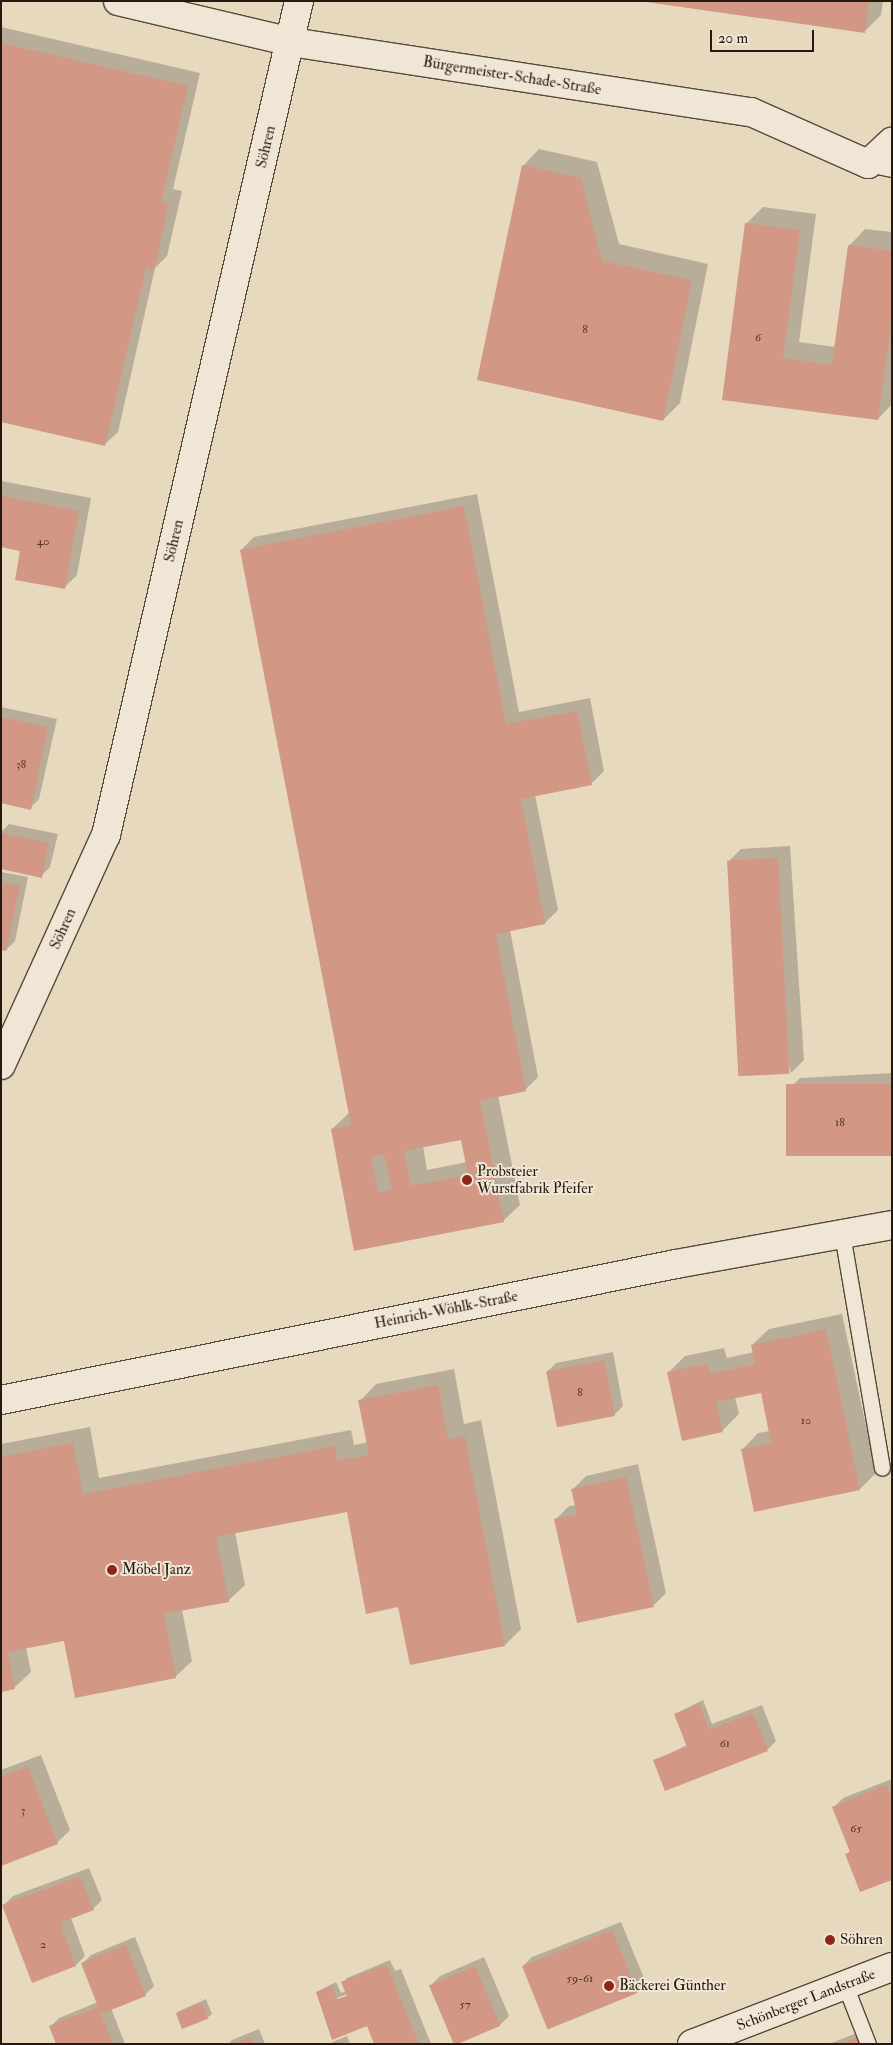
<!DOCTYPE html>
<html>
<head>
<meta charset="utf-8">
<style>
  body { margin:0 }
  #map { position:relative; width:893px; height:2045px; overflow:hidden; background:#e7d9be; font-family:"IM FELL Double Pica",serif }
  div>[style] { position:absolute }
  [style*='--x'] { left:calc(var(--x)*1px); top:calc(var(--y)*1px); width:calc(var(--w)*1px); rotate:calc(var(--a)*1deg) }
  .shadow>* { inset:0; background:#0003 }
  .building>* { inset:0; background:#d39785; transform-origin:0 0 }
  .roads { filter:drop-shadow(1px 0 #56493b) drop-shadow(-1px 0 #56493b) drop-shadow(0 1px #56493b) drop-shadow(0 -1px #56493b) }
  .service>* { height:15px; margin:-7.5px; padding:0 7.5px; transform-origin:7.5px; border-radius:7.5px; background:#efe6d5 }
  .minor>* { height:28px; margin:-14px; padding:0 14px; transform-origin:14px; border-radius:14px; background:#efe6d5 }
  .secondary>* { height:28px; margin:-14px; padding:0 14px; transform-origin:14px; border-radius:14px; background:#efe6d5 }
  .dots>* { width:14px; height:14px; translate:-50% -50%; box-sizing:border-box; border:2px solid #efe6d5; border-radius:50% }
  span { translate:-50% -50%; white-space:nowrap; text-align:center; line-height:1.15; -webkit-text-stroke:4px #efe6d5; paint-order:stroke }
  .number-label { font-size:12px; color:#51382c }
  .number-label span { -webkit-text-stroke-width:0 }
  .street-label { font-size:15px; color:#26190f }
  .poi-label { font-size:15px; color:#26190f }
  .left { translate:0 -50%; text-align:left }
  .frame { position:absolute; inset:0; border:2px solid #26190f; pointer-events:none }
  .scale { position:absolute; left:710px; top:30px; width:104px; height:22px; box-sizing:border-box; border:2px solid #26190f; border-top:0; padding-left:6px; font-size:15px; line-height:18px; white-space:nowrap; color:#26190f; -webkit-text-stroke:4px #efe6d5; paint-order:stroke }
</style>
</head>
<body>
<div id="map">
  <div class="shadow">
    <i style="clip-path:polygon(640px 1px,883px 1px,881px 15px,864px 32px)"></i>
    <i style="clip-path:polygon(1px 27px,200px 73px,173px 189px,182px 191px,167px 256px,155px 268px,118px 432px,104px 445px,1px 421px)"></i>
    <i style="clip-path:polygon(539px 149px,597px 162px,619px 244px,708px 264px,680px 403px,663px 420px,523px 166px)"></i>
    <i style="clip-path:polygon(763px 207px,816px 214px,799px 342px,835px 347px,849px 246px,865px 229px,892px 232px,892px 404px,878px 419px,723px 399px,747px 223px)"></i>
    <i style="clip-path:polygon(1px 481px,91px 498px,77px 575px,64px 588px,22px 550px,1px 546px)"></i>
    <i style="clip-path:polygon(evenodd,477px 494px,519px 712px,590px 698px,604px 771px,591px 784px,535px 795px,558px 910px,545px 923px,510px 930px,538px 1077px,525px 1090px,498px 1095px,520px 1205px,503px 1221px,355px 1250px,332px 1129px,349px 1113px,241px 550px,254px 537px,477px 494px,462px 1139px,467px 1162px,427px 1170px,423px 1146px,462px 1139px)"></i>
    <i style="clip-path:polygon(1px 707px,57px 719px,39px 799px,30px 808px,1px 802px)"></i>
    <i style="clip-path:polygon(9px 824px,58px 834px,50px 867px,41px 876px,1px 868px,1px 832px)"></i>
    <i style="clip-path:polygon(790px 846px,804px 1060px,791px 1073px,728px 862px,741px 849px)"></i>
    <i style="clip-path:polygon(1px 872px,28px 877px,15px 941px,6px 950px,1px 949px)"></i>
    <i style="clip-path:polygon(892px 1073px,892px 1155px,787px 1091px,800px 1078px)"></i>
    <i style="clip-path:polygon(842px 1314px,876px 1473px,860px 1489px,742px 1450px,758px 1433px,770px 1431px,762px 1391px,735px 1397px,739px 1414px,722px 1431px,669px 1372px,685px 1356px,724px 1348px,727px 1358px,754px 1352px,752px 1345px,769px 1329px)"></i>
    <i style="clip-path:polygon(613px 1352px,623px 1406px,614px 1415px,547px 1372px,556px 1363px)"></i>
    <i style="clip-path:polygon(454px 1369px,464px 1424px,481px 1420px,521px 1629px,505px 1645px,399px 1606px,348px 1510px,235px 1532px,245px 1585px,228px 1601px,182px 1610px,192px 1661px,175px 1677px,65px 1640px,26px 1647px,31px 1672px,14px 1688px,1px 1691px,1px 1444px,90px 1427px,99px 1478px,351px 1430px,354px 1445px,368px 1442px,360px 1401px,376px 1384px)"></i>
    <i style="clip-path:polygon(638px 1464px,666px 1593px,653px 1606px,556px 1519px,569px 1506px,576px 1505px,573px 1489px,586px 1476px)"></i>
    <i style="clip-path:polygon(703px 1700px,712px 1724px,762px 1705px,776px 1741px,767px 1750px,654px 1761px,687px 1745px,675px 1714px)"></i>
    <i style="clip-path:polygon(41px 1755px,70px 1830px,57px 1843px,1px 1865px,1px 1770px)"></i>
    <i style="clip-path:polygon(892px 1779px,892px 1878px,846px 1855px,851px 1850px,834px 1807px,843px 1798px)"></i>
    <i style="clip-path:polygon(89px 1868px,102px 1900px,93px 1909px,71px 1918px,85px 1956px,76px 1965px,32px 1981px,4px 1905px,13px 1896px)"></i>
    <i style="clip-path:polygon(621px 1922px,646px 1983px,637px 1992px,547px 2026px,523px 1966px,532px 1957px)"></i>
    <i style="clip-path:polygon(135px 1937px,154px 1986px,145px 1995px,111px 2008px,125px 2044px,57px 2044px,50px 2027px,59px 2018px,98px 2002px,82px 1964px,91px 1955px)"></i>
    <i style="clip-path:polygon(484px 1957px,509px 2016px,500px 2025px,456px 2044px,431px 1985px,440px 1976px)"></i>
    <i style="clip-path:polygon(evenodd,390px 1960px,395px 1971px,401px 1969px,431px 2044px,375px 2044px,368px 2025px,333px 2039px,317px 1992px,336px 1982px,341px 1993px,346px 1991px,343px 1983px,347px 1978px,390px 1960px,348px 1994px,348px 1996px,332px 2003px,331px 2000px,348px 1994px)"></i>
    <i style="clip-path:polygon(206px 1999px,212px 2014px,207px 2018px,177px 2012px)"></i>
    <i style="clip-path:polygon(259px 2029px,265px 2044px,228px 2044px,232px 2040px)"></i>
    <i style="clip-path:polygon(867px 2029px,872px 2044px,829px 2044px)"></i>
    <i style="clip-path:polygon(347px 2036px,350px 2044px,328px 2044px)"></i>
  </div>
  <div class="building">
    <i style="clip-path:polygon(640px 1px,869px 1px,865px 33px)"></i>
    <i style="clip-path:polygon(1px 43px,188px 86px,161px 202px,169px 204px,154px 270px,146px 268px,105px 446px,1px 422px)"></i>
    <i style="clip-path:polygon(522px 165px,581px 178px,602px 261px,692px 280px,663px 421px,477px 380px)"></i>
    <i style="clip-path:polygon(745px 223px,800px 230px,783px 358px,832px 365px,848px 245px,892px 251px,892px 317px,878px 420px,722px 400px)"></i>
    <i style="clip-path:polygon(1px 496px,79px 511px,65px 589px,15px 580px,20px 551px,1px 547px)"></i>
    <i style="clip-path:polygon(evenodd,464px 506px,506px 724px,577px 711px,592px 785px,521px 799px,545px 924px,496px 934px,526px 1091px,480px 1101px,504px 1222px,354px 1251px,331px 1129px,351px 1125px,240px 550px,464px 506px,461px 1140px,468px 1175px,411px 1186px,404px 1151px,461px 1140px,464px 506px,384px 1154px,392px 1190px,378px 1192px,371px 1157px,384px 1154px)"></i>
    <i style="clip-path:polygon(1px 717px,48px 727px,31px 810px,1px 803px)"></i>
    <i style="clip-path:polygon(1px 833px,49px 843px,42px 878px,1px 869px)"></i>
    <i style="left:778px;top:858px;width:216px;height:51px;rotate:87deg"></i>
    <i style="clip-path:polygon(1px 883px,20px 886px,6px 951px,1px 950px)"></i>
    <i style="left:892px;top:1084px;width:72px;height:106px;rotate:90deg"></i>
    <i style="clip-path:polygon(826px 1329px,860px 1490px,754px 1512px,741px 1449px,771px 1443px,761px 1393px,716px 1402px,723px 1432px,682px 1441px,667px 1372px,708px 1364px,710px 1374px,755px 1364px,751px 1345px)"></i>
    <i style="left:604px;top:1360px;width:57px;height:59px;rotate:79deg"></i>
    <i style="clip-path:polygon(438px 1385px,448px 1439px,465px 1436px,505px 1646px,410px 1665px,398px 1607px,366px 1614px,347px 1512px,216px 1537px,229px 1602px,164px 1614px,176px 1678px,75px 1698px,64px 1641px,8px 1652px,15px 1689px,1px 1692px,1px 1457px,73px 1443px,83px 1494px,335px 1446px,337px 1460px,369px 1455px,358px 1400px)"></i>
    <i style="clip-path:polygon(626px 1477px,654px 1607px,577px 1623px,554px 1519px,577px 1514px,571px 1489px)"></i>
    <i style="clip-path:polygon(699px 1704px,709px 1730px,753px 1713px,768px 1751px,665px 1791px,653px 1760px,687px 1747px,674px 1714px)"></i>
    <i style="clip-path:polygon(28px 1767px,58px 1844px,1px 1866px,1px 1777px)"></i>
    <i style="clip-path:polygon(886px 1785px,892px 1799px,892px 1880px,860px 1892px,845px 1854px,850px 1852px,832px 1807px)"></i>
    <i style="clip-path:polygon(80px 1876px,94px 1910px,60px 1923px,76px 1966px,32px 1983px,2px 1905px)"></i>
    <i style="left:612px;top:1930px;width:68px;height:97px;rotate:68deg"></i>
    <i style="clip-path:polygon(126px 1945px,146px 1996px,101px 2014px,113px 2044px,56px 2044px,49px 2026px,98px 2007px,81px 1963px)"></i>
    <i style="clip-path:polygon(386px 1964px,419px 2044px,374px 2044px,367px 2026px,332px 2040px,316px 1992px,332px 1985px,337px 1999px,347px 1996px,341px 1982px)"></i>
    <i style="left:475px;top:1966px;width:65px;height:50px;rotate:67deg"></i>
    <i style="left:202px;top:2003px;width:17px;height:28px;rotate:69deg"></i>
    <i style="clip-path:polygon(250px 2037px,253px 2044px,234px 2044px)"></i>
    <i style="clip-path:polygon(858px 2037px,860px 2044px,841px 2044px)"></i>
  </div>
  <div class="roads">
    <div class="service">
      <i style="--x:868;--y:164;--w:25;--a:12"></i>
      <i style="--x:842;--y:1234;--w:237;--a:80.3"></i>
      <i style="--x:845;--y:1985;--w:63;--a:68.7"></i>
    </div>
    <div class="minor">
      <i style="--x:118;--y:1;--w:178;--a:13.3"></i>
      <i style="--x:291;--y:42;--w:465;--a:8.7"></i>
      <i style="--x:751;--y:112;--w:128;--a:24"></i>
      <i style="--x:868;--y:164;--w:33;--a:-43"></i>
      <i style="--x:1;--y:1065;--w:253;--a:-65.5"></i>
      <i style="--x:106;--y:835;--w:856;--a:-76.97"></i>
      <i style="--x:1;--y:1400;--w:689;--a:-11.39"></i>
      <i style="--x:676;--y:1264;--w:219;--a:-10.2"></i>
    </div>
    <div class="secondary">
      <i style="--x:692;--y:2044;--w:214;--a:-21.1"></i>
    </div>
  </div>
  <div class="dots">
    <i style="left:467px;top:1180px;background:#8f2418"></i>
    <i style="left:112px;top:1570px;background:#8f2418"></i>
    <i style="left:830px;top:1940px;background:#8f2418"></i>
    <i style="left:609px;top:1986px;background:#8f2418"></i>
  </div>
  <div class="number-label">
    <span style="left:585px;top:330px">8</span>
    <span style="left:758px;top:338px">6</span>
    <span style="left:43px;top:542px">40</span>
    <span style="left:21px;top:765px">38</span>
    <span style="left:840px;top:1123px">18</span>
    <span style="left:580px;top:1393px">8</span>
    <span style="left:806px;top:1421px">10</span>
    <span style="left:725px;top:1744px">61</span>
    <span style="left:23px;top:1811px">3</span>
    <span style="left:856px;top:1829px">65</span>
    <span style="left:43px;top:1945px">2</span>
    <span style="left:580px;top:1979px">59-61</span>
    <span style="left:465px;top:2005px">57</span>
  </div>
  <div class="street-label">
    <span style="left:512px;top:76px;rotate:9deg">Bürgermeister-Schade-Straße</span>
    <span style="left:266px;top:147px;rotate:-77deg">Söhren</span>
    <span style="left:174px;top:541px;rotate:-77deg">Söhren</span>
    <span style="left:63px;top:929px;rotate:-66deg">Söhren</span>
    <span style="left:446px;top:1310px;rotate:-11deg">Heinrich-Wöhlk-Straße</span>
    <span style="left:806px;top:2000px;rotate:-21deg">Schönberger Landstraße</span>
  </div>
  <div class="poi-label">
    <span class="left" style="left:477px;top:1180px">Probsteier<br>Wurstfabrik Pfeifer</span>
    <span class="left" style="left:122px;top:1570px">Möbel Janz</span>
    <span class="left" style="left:840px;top:1940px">Söhren</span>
    <span class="left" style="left:619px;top:1986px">Bäckerei Günther</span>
  </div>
  <div class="frame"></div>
  <div class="scale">20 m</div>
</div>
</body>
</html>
